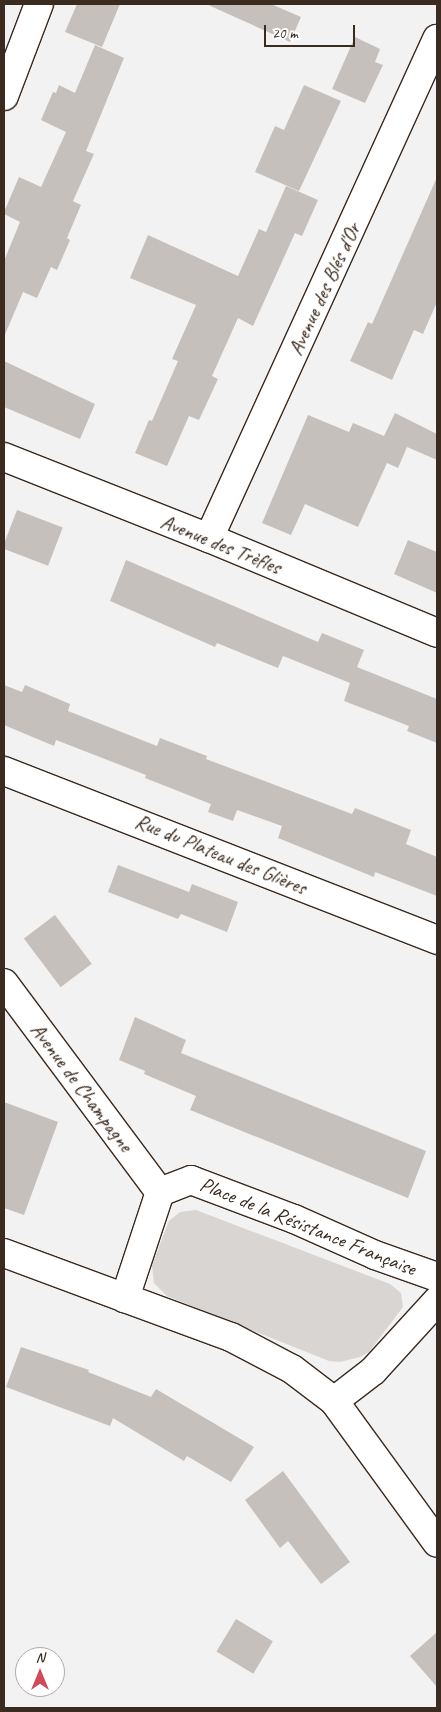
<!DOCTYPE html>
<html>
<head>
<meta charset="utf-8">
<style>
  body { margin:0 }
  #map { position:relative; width:441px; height:1712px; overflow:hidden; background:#f3f2f2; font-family:Caveat,sans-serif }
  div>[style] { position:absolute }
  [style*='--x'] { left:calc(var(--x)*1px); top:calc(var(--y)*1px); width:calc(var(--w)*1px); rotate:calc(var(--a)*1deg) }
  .green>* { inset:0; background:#d8d5d2 }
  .building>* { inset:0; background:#c6c0bd; transform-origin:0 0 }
  .roads { filter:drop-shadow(1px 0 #3b2a1e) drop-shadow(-1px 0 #3b2a1e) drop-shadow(0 1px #3b2a1e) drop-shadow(0 -1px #3b2a1e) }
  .minor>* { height:28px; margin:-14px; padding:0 14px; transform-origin:14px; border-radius:14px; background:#fff }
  span { translate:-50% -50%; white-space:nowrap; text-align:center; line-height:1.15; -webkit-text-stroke:4px #fff; paint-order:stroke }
  .street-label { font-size:21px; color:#3b2a1e }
  .frame { position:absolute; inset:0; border:5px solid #3b2a1e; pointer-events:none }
  .north { position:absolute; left:15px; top:1647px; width:50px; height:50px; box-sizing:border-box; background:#fff; border:1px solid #b1aaa5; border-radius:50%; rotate:0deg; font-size:14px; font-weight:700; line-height:20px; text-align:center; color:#3b2a1e }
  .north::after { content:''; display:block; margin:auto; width:18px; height:22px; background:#d1495b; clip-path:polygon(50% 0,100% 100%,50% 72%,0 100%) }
  .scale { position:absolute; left:264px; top:25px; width:91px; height:22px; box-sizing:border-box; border:2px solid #3b2a1e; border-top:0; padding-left:6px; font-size:15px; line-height:18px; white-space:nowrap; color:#3b2a1e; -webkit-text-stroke:4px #fff; paint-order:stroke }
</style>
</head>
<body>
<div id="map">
  <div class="green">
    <i style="clip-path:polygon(196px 1210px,390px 1284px,401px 1293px,403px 1307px,369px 1352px,360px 1357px,340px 1362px,329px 1361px,167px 1296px,154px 1283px,152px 1265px,169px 1221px,180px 1212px)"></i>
  </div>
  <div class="building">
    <i style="clip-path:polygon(77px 4px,120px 4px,102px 47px,65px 32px)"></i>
    <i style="clip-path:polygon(206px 4px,271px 4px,301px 17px,290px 42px)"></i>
    <i style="clip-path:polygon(355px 37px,380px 49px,375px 62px,383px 65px,365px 103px,332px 89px)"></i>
    <i style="clip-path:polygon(95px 45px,124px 58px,86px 151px,94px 154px,73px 201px,81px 205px,67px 238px,70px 240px,57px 270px,51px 267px,37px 298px,23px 292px,4px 337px,4px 261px,20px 222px,4px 214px,4px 212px,19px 177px,41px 187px,66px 132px,41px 120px,53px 92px,56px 93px,59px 85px,75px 93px)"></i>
    <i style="clip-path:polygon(304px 85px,341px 101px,299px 191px,255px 172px,275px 126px,284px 130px)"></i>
    <i style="clip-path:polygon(437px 177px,437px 302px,423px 334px,414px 330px,392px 380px,350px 361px,368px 322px,372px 324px)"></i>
    <i style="clip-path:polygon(286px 186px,318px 200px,302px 236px,295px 233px,253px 326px,238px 318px,212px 376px,218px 379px,199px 420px,189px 416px,167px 466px,135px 453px,149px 420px,152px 421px,178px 361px,172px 359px,196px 305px,130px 278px,148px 235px,238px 276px,259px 229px,266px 232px)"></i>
    <i style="clip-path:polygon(4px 361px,95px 404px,80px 439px,4px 407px)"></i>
    <i style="clip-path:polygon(395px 413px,437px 434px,437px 460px,407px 447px,398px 468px,387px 463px,358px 527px,305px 504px,291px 535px,262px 523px,308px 415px,349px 432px,353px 423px,384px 436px)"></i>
    <i style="left:17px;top:510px;width:49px;height:41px;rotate:21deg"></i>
    <i style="clip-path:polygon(408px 540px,437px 552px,437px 593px,394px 574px)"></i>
    <i style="clip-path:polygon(126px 560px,318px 642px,322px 633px,364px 650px,357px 667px,437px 699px,437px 743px,407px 731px,409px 726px,344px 701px,350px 683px,283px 656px,278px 668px,217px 643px,215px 647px,110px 601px)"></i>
    <i style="clip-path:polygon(4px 685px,22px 692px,25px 685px,70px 704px,68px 711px,157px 746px,160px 738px,207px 756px,206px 759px,352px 814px,355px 808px,411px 830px,406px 844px,437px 857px,437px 896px,375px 872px,374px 877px,278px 838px,282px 826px,237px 810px,233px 821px,208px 812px,211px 804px,145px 778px,146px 775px,56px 740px,54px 746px,4px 725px)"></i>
    <i style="clip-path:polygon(118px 865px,189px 892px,192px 884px,238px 902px,227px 932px,181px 914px,178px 919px,108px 892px)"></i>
    <i style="left:55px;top:915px;width:61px;height:39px;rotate:53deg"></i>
    <i style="clip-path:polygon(135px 1017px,186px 1040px,181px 1053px,426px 1151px,408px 1198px,190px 1110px,196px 1096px,144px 1074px,145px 1071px,119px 1060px)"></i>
    <i style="clip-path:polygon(4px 1102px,58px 1122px,24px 1215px,4px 1208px)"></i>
    <i style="clip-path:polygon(21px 1347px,89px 1370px,88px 1372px,151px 1397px,156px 1389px,254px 1447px,231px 1482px,187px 1456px,184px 1461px,113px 1418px,110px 1426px,6px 1387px)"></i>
    <i style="clip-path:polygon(283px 1471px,350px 1562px,321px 1584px,288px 1541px,280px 1548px,245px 1500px)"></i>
    <i style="left:236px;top:1619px;width:43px;height:38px;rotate:31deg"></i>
    <i style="clip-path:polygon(437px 1632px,437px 1687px,410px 1656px)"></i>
  </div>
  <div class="roads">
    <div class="minor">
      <i style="--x:4;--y:96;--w:98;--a:-69.2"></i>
      <i style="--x:4;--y:457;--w:220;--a:21.6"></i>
      <i style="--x:209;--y:538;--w:247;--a:22.6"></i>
      <i style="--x:209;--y:538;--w:549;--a:-65.44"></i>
      <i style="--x:4;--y:771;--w:465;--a:21.3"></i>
      <i style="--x:4;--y:983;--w:261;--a:53.3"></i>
      <i style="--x:4;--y:1253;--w:129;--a:20.4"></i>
      <i style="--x:437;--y:1277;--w:66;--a:-160.5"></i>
      <i style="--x:375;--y:1255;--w:89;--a:-156"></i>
      <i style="--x:294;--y:1219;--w:110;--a:-159.3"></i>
      <i style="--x:191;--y:1180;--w:33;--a:159"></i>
      <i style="--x:160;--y:1192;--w:112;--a:108.3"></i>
      <i style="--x:125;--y:1298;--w:113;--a:20.2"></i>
      <i style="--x:231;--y:1337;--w:69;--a:27.7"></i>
      <i style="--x:292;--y:1369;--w:53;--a:37.3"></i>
      <i style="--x:334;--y:1401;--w:175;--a:54"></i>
      <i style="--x:334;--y:1401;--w:49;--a:-37.6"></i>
      <i style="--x:373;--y:1371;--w:95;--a:-47.6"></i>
    </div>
  </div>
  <div class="street-label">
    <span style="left:324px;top:289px;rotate:-65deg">Avenue des Blés d'Or</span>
    <span style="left:221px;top:544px;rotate:22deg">Avenue des Trèfles</span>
    <span style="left:221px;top:854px;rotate:22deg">Rue du Plateau des Glières</span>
    <span style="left:82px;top:1087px;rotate:53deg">Avenue de Champagne</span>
    <span style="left:308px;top:1226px;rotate:22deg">Place de la Résistance Française</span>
  </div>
  <div class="frame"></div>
  <div class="north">N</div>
  <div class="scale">20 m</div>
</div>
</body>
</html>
